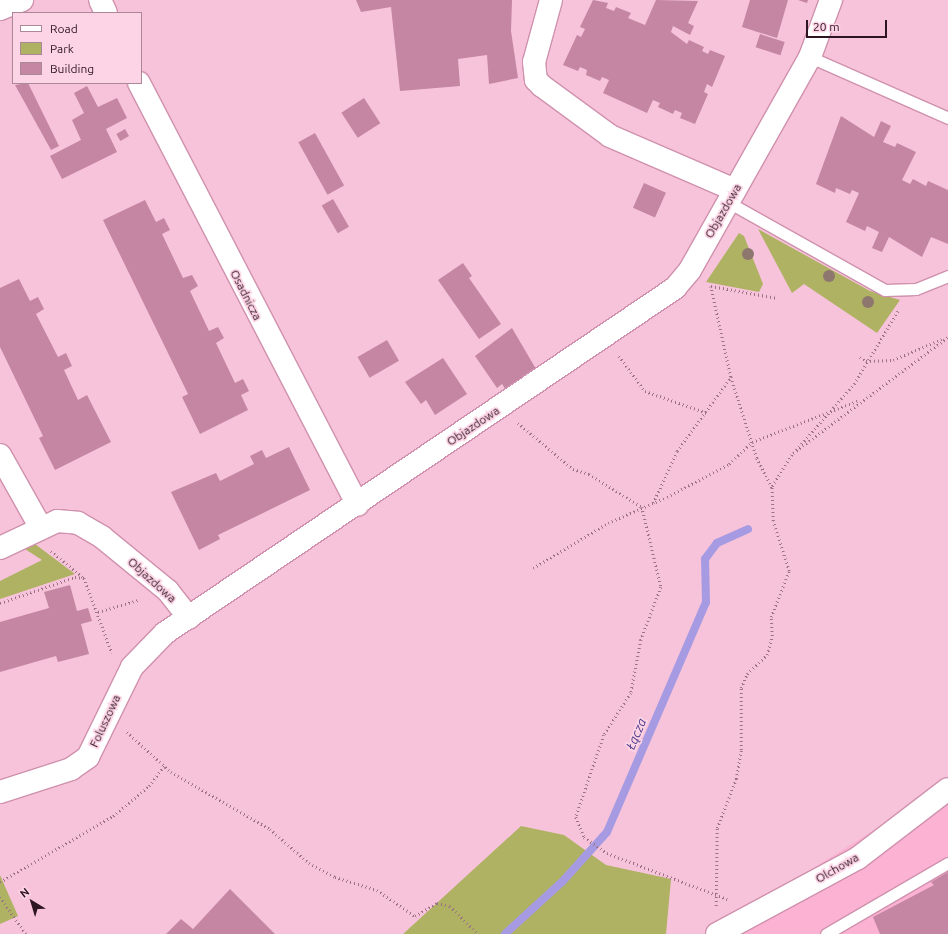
<!DOCTYPE html>
<html>
<head>
<meta charset="utf-8">
<style>
  body { margin:0 }
  #map { position:relative; width:948px; height:934px; overflow:hidden; background:#f7c3da; font-family:Ubuntu,sans-serif }
  div>[style] { position:absolute }
  [style*='--x'] { left:calc(var(--x)*1px); top:calc(var(--y)*1px); width:calc(var(--w)*1px); rotate:calc(var(--a)*1deg) }
  .built>* { inset:0; background:#fbb2d3 }
  .green>* { inset:0; background:#afb262 }
  .stream>* { height:8px; margin:-4px; padding:0 4px; transform-origin:4px; border-radius:4px; background:#a69be2 }
  .building>* { inset:0; background:#c486a2; transform-origin:0 0 }
  .path>* { height:2.5px; margin-top:-1.25px; transform-origin:0; background:repeating-linear-gradient(90deg,#9b7385 0 1px,transparent 0 4px) }
  .roads { filter:drop-shadow(1px 0 #cf91ad) drop-shadow(-1px 0 #cf91ad) drop-shadow(0 1px #cf91ad) drop-shadow(0 -1px #cf91ad) }
  .service>* { height:11px; margin:-5.5px; padding:0 5.5px; transform-origin:5.5px; border-radius:5.5px; background:#fff }
  .minor>* { height:22px; margin:-11px; padding:0 11px; transform-origin:11px; border-radius:11px; background:#fff }
  .trees>* { width:12px; height:12px; margin:-6px; border-radius:50%; background:#8e776e }
  span { translate:-50% -50%; white-space:nowrap; text-align:center; line-height:1.15; -webkit-text-stroke:3.5px #fdd4e5; paint-order:stroke }
  .street-label { font-size:12px; color:#2d1521 }
  .water-label { font-size:13px; color:#4b378a; font-style:italic }
  .legend { position:absolute; left:12px; top:12px; width:130px; height:72px; box-sizing:border-box; background:#fdd4e5; border:1px solid #aa8897; margin:0; padding:5px 7px; list-style:none; font-size:12px; color:#2d1521 }
  .legend li { display:flex; align-items:center; gap:8px; height:20px }
  .legend b { width:20px; border:1px solid #aa8897 }
  .north { position:absolute; left:12px; top:882px; width:40px; height:40px; -webkit-text-stroke:3px #fdd4e5; paint-order:stroke; rotate:322deg; font-size:11px; font-weight:700; line-height:16px; text-align:center; color:#2d1521 }
  .north::after { content:''; display:block; margin:auto; width:14px; height:18px; background:#2d1521; clip-path:polygon(50% 0,100% 100%,50% 72%,0 100%) }
  .scale { position:absolute; left:806px; top:20px; width:81px; height:18px; box-sizing:border-box; border:2px solid #2d1521; border-top:0; padding-left:5px; font-size:12px; line-height:14px; white-space:nowrap; color:#2d1521; -webkit-text-stroke:3px #fdd4e5; paint-order:stroke }
</style>
</head>
<body>
<div id="map">
  <div class="built">
    <i style="clip-path:polygon(948px 784px,948px 934px,708px 934px)"></i>
  </div>
  <div class="green">
    <i style="clip-path:polygon(758px 229px,870px 291px,900px 300px,877px 333px,804px 284px,792px 293px)"></i>
    <i style="clip-path:polygon(739px 233px,744px 236px,763px 284px,759px 292px,706px 282px)"></i>
    <i style="clip-path:polygon(35px 544px,75px 574px,0 599px,0 581px,42px 560px,25px 549px)"></i>
    <i style="clip-path:polygon(521px 826px,564px 835px,606px 865px,671px 879px,666px 934px,403px 934px)"></i>
    <i style="clip-path:polygon(0 875px,18px 916px,0 924px)"></i>
  </div>
  <div class="stream">
    <i style="--x:505;--y:934;--w:77;--a:-42.4"></i>
    <i style="--x:562;--y:882;--w:67;--a:-48"></i>
    <i style="--x:607;--y:832;--w:250;--a:-66.7"></i>
    <i style="--x:706;--y:602;--w:43;--a:-91.3"></i>
    <i style="--x:705;--y:559;--w:20;--a:-53"></i>
    <i style="--x:717;--y:543;--w:34;--a:-24"></i>
  </div>
  <div class="building">
    <i style="clip-path:polygon(356px 0,512px 0,511px 31px,518px 78px,489px 84px,487px 55px,458px 59px,460px 86px,400px 91px,391px 7px,361px 12px)"></i>
    <i style="clip-path:polygon(593px 0,608px 3px,606px 8px,614px 11px,616px 7px,631px 13px,628px 18px,645px 25px,656px 0,698px 1px,688px 23px,694px 26px,690px 35px,673px 26px,671px 32px,687px 44px,689px 40px,704px 47px,702px 51px,708px 54px,710px 50px,725px 56px,712px 87px,707px 84px,704px 92px,708px 94px,695px 124px,680px 118px,682px 113px,675px 110px,673px 114px,658px 107px,660px 103px,653px 100px,647px 113px,603px 93px,609px 80px,602px 77px,600px 81px,586px 75px,587px 70px,580px 67px,578px 71px,563px 65px,577px 35px,581px 37px,585px 29px,580px 27px)"></i>
    <i style="clip-path:polygon(750px 0,788px 0,777px 38px,742px 27px)"></i>
    <i style="clip-path:polygon(798px 0,808px 0,807px 3px)"></i>
    <i style="left:760px;top:34px;width:26px;height:14px;rotate:18deg"></i>
    <i style="clip-path:polygon(28px 83px,59px 146px,51px 150px,15px 85px)"></i>
    <i style="clip-path:polygon(87px 86px,98px 107px,117px 98px,127px 118px,106px 129px,117px 152px,62px 179px,50px 156px,81px 140px,72px 120px,84px 113px,74px 93px)"></i>
    <i style="left:364px;top:98px;width:30px;height:27px;rotate:57deg"></i>
    <i style="clip-path:polygon(841px 116px,874px 137px,881px 121px,891px 126px,883px 142px,895px 147px,897px 143px,916px 152px,902px 180px,910px 184px,913px 179px,926px 186px,928px 181px,948px 190px,948px 244px,931px 237px,922px 257px,889px 237px,882px 252px,872px 248px,879px 232px,867px 226px,865px 231px,846px 222px,859px 193px,852px 190px,850px 194px,836px 188px,835px 193px,816px 184px)"></i>
    <i style="left:125px;top:129px;width:8px;height:10px;rotate:60deg"></i>
    <i style="left:315px;top:133px;width:60px;height:19px;rotate:61deg"></i>
    <i style="left:644px;top:183px;width:24px;height:27px;rotate:24deg"></i>
    <i style="left:333px;top:199px;width:32px;height:13px;rotate:60deg"></i>
    <i style="clip-path:polygon(145px 200px,156px 222px,164px 218px,170px 230px,162px 234px,183px 278px,192px 275px,198px 286px,190px 291px,209px 331px,218px 327px,224px 338px,216px 343px,235px 383px,243px 379px,249px 391px,241px 395px,248px 410px,200px 434px,182px 397px,188px 394px,103px 220px)"></i>
    <i style="clip-path:polygon(463px 263px,472px 276px,469px 278px,501px 324px,479px 339px,438px 280px)"></i>
    <i style="clip-path:polygon(19px 279px,30px 301px,38px 297px,44px 309px,36px 314px,58px 357px,66px 353px,72px 366px,64px 370px,78px 400px,87px 395px,111px 442px,55px 470px,39px 438px,43px 436px,0 347px,0 288px)"></i>
    <i style="clip-path:polygon(512px 328px,536px 369px,506px 390px,502px 384px,497px 388px,475px 356px)"></i>
    <i style="left:387px;top:340px;width:24px;height:34px;rotate:60deg"></i>
    <i style="clip-path:polygon(443px 358px,467px 394px,435px 415px,426px 400px,421px 404px,405px 382px)"></i>
    <i style="clip-path:polygon(289px 447px,310px 490px,218px 535px,220px 539px,199px 550px,171px 492px,216px 473px,220px 481px,254px 464px,250px 456px,262px 450px,266px 458px)"></i>
    <i style="clip-path:polygon(70px 585px,77px 611px,88px 608px,92px 621px,81px 624px,89px 654px,58px 662px,56px 656px,0 672px,0 622px,49px 608px,44px 592px)"></i>
    <i style="clip-path:polygon(948px 872px,948px 934px,880px 934px,873px 917px,934px 885px,931px 882px)"></i>
    <i style="clip-path:polygon(230px 889px,275px 934px,166px 934px,181px 919px,193px 929px)"></i>
  </div>
  <div class="path">
    <i style="--x:711;--y:286;--w:93;--a:77.6"></i>
    <i style="--x:731;--y:377;--w:85;--a:72.2"></i>
    <i style="--x:757;--y:458;--w:34;--a:63"></i>
    <i style="--x:711;--y:286;--w:67;--a:10.3"></i>
    <i style="--x:619;--y:356;--w:44;--a:53.4"></i>
    <i style="--x:645;--y:391;--w:66;--a:19.5"></i>
    <i style="--x:860;--y:357;--w:7;--a:34"></i>
    <i style="--x:866;--y:361;--w:27;--a:-2"></i>
    <i style="--x:893;--y:360;--w:53;--a:-23.2"></i>
    <i style="--x:518;--y:423;--w:72;--a:39.9"></i>
    <i style="--x:573;--y:469;--w:17;--a:17"></i>
    <i style="--x:589;--y:474;--w:62;--a:31.9"></i>
    <i style="--x:642;--y:507;--w:82;--a:76.6"></i>
    <i style="--x:661;--y:587;--w:57;--a:110.7"></i>
    <i style="--x:641;--y:640;--w:54;--a:100.7"></i>
    <i style="--x:631;--y:693;--w:50;--a:122.7"></i>
    <i style="--x:604;--y:735;--w:87;--a:108.9"></i>
    <i style="--x:576;--y:817;--w:22;--a:68"></i>
    <i style="--x:584;--y:837;--w:28;--a:35"></i>
    <i style="--x:607;--y:853;--w:129;--a:21"></i>
    <i style="--x:796;--y:450;--w:88;--a:-48.7"></i>
    <i style="--x:854;--y:384;--w:87;--a:-59"></i>
    <i style="--x:653;--y:503;--w:57;--a:-65.2"></i>
    <i style="--x:677;--y:451;--w:92;--a:-53.9"></i>
    <i style="--x:51;--y:551;--w:43;--a:39.3"></i>
    <i style="--x:533;--y:568;--w:87;--a:-31"></i>
    <i style="--x:608;--y:523;--w:64;--a:-23.8"></i>
    <i style="--x:667;--y:497;--w:70;--a:-28"></i>
    <i style="--x:729;--y:464;--w:32;--a:-44"></i>
    <i style="--x:752;--y:442;--w:115;--a:-21.4"></i>
    <i style="--x:0;--y:603;--w:79;--a:-19.1"></i>
    <i style="--x:75;--y:577;--w:9;--a:6"></i>
    <i style="--x:84;--y:578;--w:80;--a:69.5"></i>
    <i style="--x:98;--y:612;--w:42;--a:-16.7"></i>
    <i style="--x:127;--y:732;--w:59;--a:42.3"></i>
    <i style="--x:171;--y:772;--w:114;--a:29.9"></i>
    <i style="--x:270;--y:829;--w:52;--a:41.1"></i>
    <i style="--x:309;--y:863;--w:30;--a:28"></i>
    <i style="--x:335;--y:877;--w:44;--a:17.2"></i>
    <i style="--x:377;--y:890;--w:46;--a:34.4"></i>
    <i style="--x:415;--y:916;--w:26;--a:-31"></i>
    <i style="--x:437;--y:903;--w:13;--a:13"></i>
    <i style="--x:450;--y:906;--w:40;--a:45"></i>
    <i style="--x:0;--y:882;--w:131;--a:-30.3"></i>
    <i style="--x:113;--y:816;--w:47;--a:-39.8"></i>
    <i style="--x:149;--y:786;--w:25;--a:-53"></i>
    <i style="--x:0;--y:897;--w:45;--a:54.9"></i>
    <i style="--x:716;--y:906;--w:78;--a:-89.3"></i>
    <i style="--x:717;--y:828;--w:53;--a:-68.8"></i>
    <i style="--x:736;--y:779;--w:29;--a:-80"></i>
    <i style="--x:741;--y:750;--w:62;--a:-90"></i>
    <i style="--x:741;--y:688;--w:15;--a:-67"></i>
    <i style="--x:747;--y:674;--w:28;--a:-44"></i>
    <i style="--x:767;--y:655;--w:20;--a:-75"></i>
    <i style="--x:772;--y:636;--w:19;--a:-93"></i>
    <i style="--x:771;--y:617;--w:49;--a:-68.6"></i>
    <i style="--x:789;--y:571;--w:52;--a:-107.7"></i>
    <i style="--x:773;--y:521;--w:35;--a:-92"></i>
    <i style="--x:772;--y:486;--w:39;--a:-58"></i>
    <i style="--x:793;--y:453;--w:194;--a:-36.8"></i>
  </div>
  <div class="roads">
    <div class="service">
      <i style="--x:810;--y:57;--w:151;--a:23.8"></i>
      <i style="--x:728;--y:202;--w:180;--a:29.3"></i>
      <i style="--x:885;--y:290;--w:31;--a:-2"></i>
      <i style="--x:916;--y:289;--w:35;--a:-22"></i>
      <i style="--x:826;--y:934;--w:141;--a:-30.2"></i>
    </div>
    <div class="minor">
      <i style="--x:100;--y:0;--w:14;--a:65"></i>
      <i style="--x:551;--y:0;--w:64;--a:105.3"></i>
      <i style="--x:534;--y:62;--w:18;--a:84"></i>
      <i style="--x:536;--y:80;--w:8;--a:45"></i>
      <i style="--x:542;--y:86;--w:84;--a:36.3"></i>
      <i style="--x:610;--y:136;--w:136;--a:23.4"></i>
      <i style="--x:0;--y:9;--w:24;--a:-22"></i>
      <i style="--x:139;--y:83;--w:475;--a:62.6"></i>
      <i style="--x:0;--y:455;--w:84;--a:60.7"></i>
      <i style="--x:0;--y:548;--w:63;--a:-25.3"></i>
      <i style="--x:57;--y:521;--w:21;--a:5"></i>
      <i style="--x:78;--y:523;--w:28;--a:30"></i>
      <i style="--x:102;--y:537;--w:85;--a:39.3"></i>
      <i style="--x:168;--y:591;--w:34;--a:52"></i>
      <i style="--x:0;--y:792;--w:75;--a:-17.9"></i>
      <i style="--x:71;--y:769;--w:21;--a:-35"></i>
      <i style="--x:88;--y:757;--w:100;--a:-63.9"></i>
      <i style="--x:132;--y:667;--w:47;--a:-45.9"></i>
      <i style="--x:165;--y:633;--w:616;--a:-34.08"></i>
      <i style="--x:675;--y:288;--w:23;--a:-50"></i>
      <i style="--x:690;--y:270;--w:244;--a:-60.6"></i>
      <i style="--x:810;--y:57;--w:61;--a:-69.8"></i>
      <i style="--x:717;--y:934;--w:160;--a:-28.3"></i>
      <i style="--x:858;--y:858;--w:113;--a:-37.5"></i>
    </div>
  </div>
  <div class="trees">
    <i style="left:748px;top:254px"></i>
    <i style="left:829px;top:276px"></i>
    <i style="left:868px;top:302px"></i>
  </div>
  <div class="street-label">
    <span style="left:723px;top:211px;rotate:-60deg">Objazdowa</span>
    <span style="left:246px;top:295px;rotate:63deg">Osadnicza</span>
    <span style="left:473px;top:426px;rotate:-34deg">Objazdowa</span>
    <span style="left:152px;top:580px;rotate:42deg">Objazdowa</span>
    <span style="left:105px;top:721px;rotate:-65deg">Foluszowa</span>
    <span style="left:837px;top:868px;rotate:-30deg">Olchowa</span>
  </div>
  <div class="water-label">
    <span style="left:636px;top:734px;rotate:-67deg">Łącza</span>
  </div>
  <ul class="legend">
  <li><b style="height:5px;background:#fff"></b>Road</li>
  <li><b style="height:11px;background:#afb262"></b>Park</li>
  <li><b style="height:11px;background:#c486a2"></b>Building</li>
  </ul>
  <div class="north">N</div>
  <div class="scale">20 m</div>
</div>
</body>
</html>
